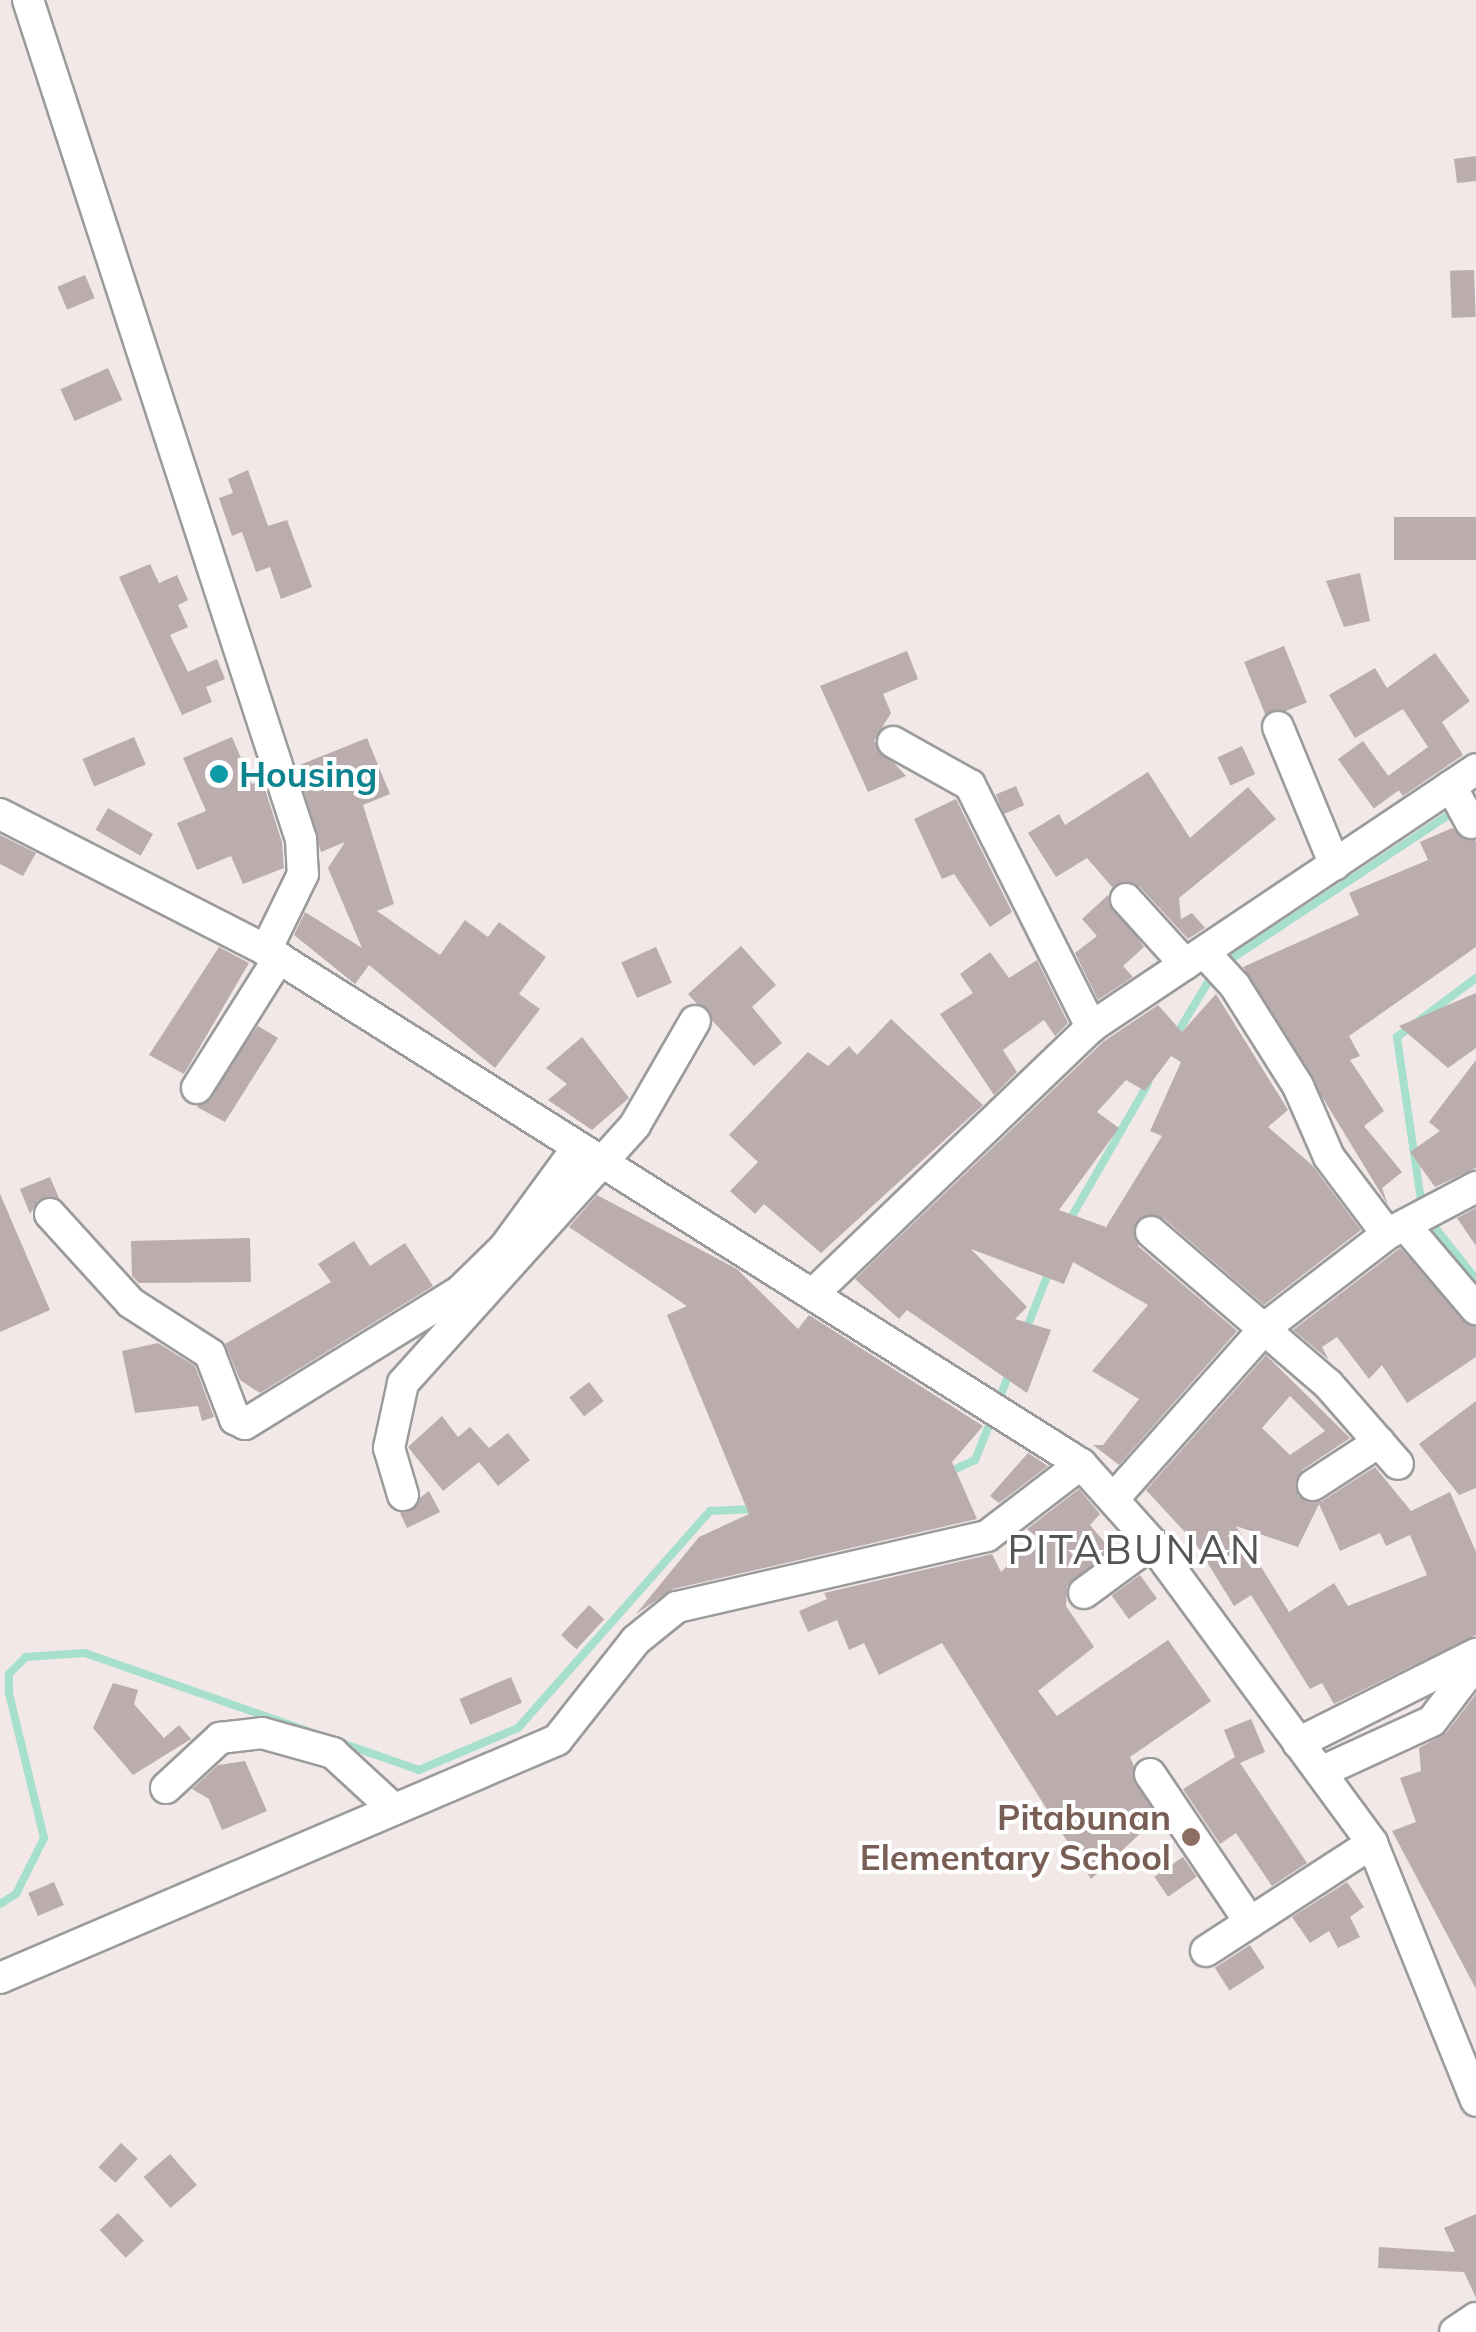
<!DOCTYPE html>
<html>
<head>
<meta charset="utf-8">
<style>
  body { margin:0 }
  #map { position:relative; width:1476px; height:2332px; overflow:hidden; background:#f1e8e7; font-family:Mulish,sans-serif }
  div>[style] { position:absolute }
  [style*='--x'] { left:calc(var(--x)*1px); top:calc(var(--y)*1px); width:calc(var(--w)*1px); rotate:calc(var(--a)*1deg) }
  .stream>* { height:8px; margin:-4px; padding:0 4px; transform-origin:4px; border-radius:4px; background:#a6e0cd }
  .building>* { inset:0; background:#bbacae; transform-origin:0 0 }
  .roads { filter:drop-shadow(2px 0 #9b9b9b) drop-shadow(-2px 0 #9b9b9b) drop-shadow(0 2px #9b9b9b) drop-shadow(0 -2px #9b9b9b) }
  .minor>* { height:30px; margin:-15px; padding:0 15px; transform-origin:15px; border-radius:15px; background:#fff }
  .dots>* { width:28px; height:28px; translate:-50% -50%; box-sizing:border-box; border:5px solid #fff; border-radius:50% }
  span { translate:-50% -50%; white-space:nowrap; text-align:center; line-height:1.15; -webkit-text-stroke:8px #fff; paint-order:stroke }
  .culture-label { font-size:35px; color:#0d838f; font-weight:700 }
  .left { translate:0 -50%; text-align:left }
  .education-label { font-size:35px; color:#785e54; font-weight:700 }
  .right { translate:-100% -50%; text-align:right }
  .quarter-label { font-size:40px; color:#545454; letter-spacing:2.5px }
</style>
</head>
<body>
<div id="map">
  <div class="stream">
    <i style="--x:1225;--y:963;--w:276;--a:-33.5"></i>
    <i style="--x:1175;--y:1037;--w:76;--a:-59"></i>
    <i style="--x:1422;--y:1207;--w:172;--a:-98.4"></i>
    <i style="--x:1397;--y:1037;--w:99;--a:-36.8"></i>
    <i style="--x:1429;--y:1220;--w:75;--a:51.5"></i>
    <i style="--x:1068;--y:1223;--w:160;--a:-60.1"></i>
    <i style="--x:1026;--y:1330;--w:66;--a:-68.5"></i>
    <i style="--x:997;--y:1405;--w:36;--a:-69"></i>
    <i style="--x:947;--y:1473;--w:31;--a:-25"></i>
    <i style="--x:975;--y:1460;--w:45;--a:-68"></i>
    <i style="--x:0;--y:1904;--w:19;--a:-32"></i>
    <i style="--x:16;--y:1894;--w:63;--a:-63.4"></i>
    <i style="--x:44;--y:1838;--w:149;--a:-103.6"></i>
    <i style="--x:9;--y:1693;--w:19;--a:-90"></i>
    <i style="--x:9;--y:1674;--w:24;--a:-45"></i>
    <i style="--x:26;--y:1657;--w:59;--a:-3.9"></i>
    <i style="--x:85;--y:1653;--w:354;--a:19.3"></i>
    <i style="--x:419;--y:1770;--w:108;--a:-23"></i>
    <i style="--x:518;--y:1728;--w:290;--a:-48.5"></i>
    <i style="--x:710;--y:1511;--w:45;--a:-2.5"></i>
  </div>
  <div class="building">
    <i style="clip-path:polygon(1476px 156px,1476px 181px,1457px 183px,1454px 159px)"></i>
    <i style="left:1474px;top:270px;width:47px;height:24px;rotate:88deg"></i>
    <i style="left:85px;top:275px;width:25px;height:30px;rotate:67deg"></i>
    <i style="left:108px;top:368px;width:35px;height:52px;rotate:66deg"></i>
    <i style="clip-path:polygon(248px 470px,268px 526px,287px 520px,312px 587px,281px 599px,270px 567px,256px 572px,242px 532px,232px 536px,219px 498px,233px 493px,228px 479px)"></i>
    <i style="left:1476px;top:517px;width:43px;height:82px;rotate:90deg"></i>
    <i style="clip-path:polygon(150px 564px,159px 583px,177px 575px,188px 600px,178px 605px,188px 627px,170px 635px,188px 672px,217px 659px,225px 679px,206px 687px,212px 702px,182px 715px,119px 577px)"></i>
    <i style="clip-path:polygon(1360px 573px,1370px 621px,1344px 627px,1326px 581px)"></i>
    <i style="left:1284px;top:646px;width:61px;height:43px;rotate:68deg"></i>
    <i style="clip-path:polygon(907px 651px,918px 679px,883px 694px,891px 713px,874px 741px,906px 776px,868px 792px,820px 686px)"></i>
    <i style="clip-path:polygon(1435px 653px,1470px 701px,1442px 722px,1463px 755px,1403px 796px,1388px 776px,1428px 747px,1403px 709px,1355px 738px,1329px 695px,1375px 668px,1387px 688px)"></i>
    <i style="left:134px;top:737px;width:30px;height:56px;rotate:67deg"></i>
    <i style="clip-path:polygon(232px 737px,252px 784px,262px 780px,282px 842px,284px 868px,243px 884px,231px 856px,197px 870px,177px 823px,206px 811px,183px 758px)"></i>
    <i style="clip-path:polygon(367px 738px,390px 794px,363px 805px,394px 904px,377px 911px,440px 955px,465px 920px,488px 937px,499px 922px,546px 957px,519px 994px,540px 1009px,495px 1068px,369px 965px,355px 984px,294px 935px,305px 912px,362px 948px,328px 868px,345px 842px,321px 852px,297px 766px)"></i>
    <i style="left:1363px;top:741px;width:61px;height:31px;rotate:54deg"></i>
    <i style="left:1242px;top:746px;width:31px;height:27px;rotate:65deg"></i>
    <i style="clip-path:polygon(1148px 772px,1190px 838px,1248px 787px,1276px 819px,1179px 898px,1181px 919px,1192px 913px,1205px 928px,1188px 939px,1139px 886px,1112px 887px,1087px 858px,1056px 877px,1028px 833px,1059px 814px,1065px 825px)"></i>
    <i style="left:1016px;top:786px;width:21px;height:22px;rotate:67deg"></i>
    <i style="clip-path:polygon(956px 799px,1012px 912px,990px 927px,954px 874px,942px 879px,914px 819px)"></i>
    <i style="left:108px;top:808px;width:52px;height:25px;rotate:30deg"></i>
    <i style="clip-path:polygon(1452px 828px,1476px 841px,1476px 947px,1349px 1036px,1360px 1056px,1350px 1060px,1384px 1111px,1364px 1126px,1402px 1172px,1382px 1188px,1388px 1205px,1243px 967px,1359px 915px,1349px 893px,1428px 860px,1420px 842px)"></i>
    <i style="clip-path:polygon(0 835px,36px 853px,23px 876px,0 864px)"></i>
    <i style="clip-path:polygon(1108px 895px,1144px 947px,1123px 966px,1133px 977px,1098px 1000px,1075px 953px,1097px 936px,1082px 919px)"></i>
    <i style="clip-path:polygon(741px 946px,776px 985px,752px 1007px,782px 1043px,754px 1066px,688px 994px)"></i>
    <i style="clip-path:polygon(219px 947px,249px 963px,184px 1074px,149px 1055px)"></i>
    <i style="left:656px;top:947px;width:39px;height:38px;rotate:66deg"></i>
    <i style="clip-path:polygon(990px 952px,1009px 978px,1037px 960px,1068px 1023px,1055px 1036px,1044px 1020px,1003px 1050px,1017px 1072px,994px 1095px,940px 1014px,973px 993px,960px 974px)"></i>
    <i style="clip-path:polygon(1476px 993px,1476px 1048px,1448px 1068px,1399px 1026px)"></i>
    <i style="clip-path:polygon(evenodd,1216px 994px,1288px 1110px,1268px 1127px,1312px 1165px,1361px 1230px,1264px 1305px,1163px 1218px,1138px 1219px,1138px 1246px,1237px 1331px,1119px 1465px,1093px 1445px,1103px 1445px,1139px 1399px,1092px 1371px,1148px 1305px,1073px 1262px,1064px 1284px,971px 1249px,1027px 1307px,1015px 1319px,1051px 1330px,1027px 1393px,907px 1310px,899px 1319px,855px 1279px,1103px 1042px,1158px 1005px,1182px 1032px,1216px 994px,1171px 1056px,1181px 1062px,1150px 1131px,1162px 1136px,1106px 1227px,1059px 1210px,1119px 1128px,1097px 1112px,1126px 1080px,1145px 1091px,1171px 1056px)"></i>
    <i style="clip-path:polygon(891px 1019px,983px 1105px,821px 1253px,764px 1204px,755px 1214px,730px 1191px,758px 1162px,729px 1135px,808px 1052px,828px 1066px,849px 1046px,857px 1055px)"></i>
    <i style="clip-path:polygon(258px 1026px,278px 1038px,225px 1122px,197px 1107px)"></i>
    <i style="clip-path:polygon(582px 1037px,629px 1098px,592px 1130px,548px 1100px,567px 1084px,546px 1068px)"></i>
    <i style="clip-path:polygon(1476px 1060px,1476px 1168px,1435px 1187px,1410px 1152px,1440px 1131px,1429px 1122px)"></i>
    <i style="clip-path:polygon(50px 1177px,59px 1198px,38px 1200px,30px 1214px,20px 1189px)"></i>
    <i style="clip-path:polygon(0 1194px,50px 1310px,0 1332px)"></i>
    <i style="clip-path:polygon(597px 1195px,737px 1269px,798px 1329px,809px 1315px,983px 1426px,952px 1462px,977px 1519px,673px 1589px,636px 1614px,699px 1537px,749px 1514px,667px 1315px,687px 1306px,569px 1227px)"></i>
    <i style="clip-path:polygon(1476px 1208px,1476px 1246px,1457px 1218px)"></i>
    <i style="clip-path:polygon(250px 1238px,251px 1282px,139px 1283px,132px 1276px,131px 1241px)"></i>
    <i style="clip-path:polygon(354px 1241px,370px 1266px,405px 1243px,433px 1286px,260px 1393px,240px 1380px,225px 1344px,331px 1282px,318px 1264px)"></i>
    <i style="clip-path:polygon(1400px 1248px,1476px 1327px,1476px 1357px,1407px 1403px,1382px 1365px,1369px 1379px,1337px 1337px,1322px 1347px,1329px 1360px,1293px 1330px)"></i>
    <i style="clip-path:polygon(158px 1343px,195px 1366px,214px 1417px,202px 1421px,198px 1406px,135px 1413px,122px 1351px)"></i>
    <i style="clip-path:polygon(evenodd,1266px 1355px,1350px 1438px,1302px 1470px,1298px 1496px,1322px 1501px,1375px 1467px,1411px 1511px,1450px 1492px,1476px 1552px,1476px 1635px,1334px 1704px,1322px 1683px,1310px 1689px,1251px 1595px,1234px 1606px,1196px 1544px,1146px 1490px,1266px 1355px,1290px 1396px,1325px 1431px,1290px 1455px,1262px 1428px,1290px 1396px,1266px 1355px,1319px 1504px,1340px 1551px,1380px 1533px,1386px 1546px,1410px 1535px,1427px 1575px,1348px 1606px,1334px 1583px,1289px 1612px,1236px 1526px,1298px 1547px,1319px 1504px)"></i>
    <i style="left:589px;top:1382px;width:24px;height:25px;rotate:52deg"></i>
    <i style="clip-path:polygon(1476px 1401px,1476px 1488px,1459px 1495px,1419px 1444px)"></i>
    <i style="clip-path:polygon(442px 1416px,458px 1437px,470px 1427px,489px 1448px,508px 1433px,530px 1460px,498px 1486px,479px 1462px,443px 1491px,408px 1447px)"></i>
    <i style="clip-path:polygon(1028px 1453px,1048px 1466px,999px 1503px,990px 1496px)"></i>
    <i style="clip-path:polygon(1079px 1489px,1100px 1514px,1090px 1525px,1111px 1550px,1067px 1586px,1066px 1606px,1094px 1647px,1038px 1691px,1057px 1716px,1168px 1640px,1211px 1701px,1130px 1757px,1157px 1818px,1091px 1879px,942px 1643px,879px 1675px,864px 1643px,849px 1650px,837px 1620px,808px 1632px,799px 1611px,827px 1599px,824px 1593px,992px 1554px,1001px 1572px,1037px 1537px,1027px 1529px)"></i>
    <i style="clip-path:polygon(429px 1491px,440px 1512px,407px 1528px,400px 1513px)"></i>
    <i style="left:1140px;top:1575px;width:29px;height:35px;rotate:54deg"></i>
    <i style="left:589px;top:1605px;width:21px;height:41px;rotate:43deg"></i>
    <i style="left:511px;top:1677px;width:28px;height:56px;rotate:67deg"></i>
    <i style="clip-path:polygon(113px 1683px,138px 1690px,134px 1704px,164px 1738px,179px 1725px,191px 1739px,133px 1775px,93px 1728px)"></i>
    <i style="clip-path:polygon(1476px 1694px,1476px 1989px,1392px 1831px,1416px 1822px,1400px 1778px,1421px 1771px,1419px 1748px,1446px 1733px)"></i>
    <i style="clip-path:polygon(1251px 1719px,1265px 1752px,1240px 1763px,1307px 1863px,1272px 1886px,1236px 1833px,1220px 1844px,1183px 1789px,1235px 1757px,1224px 1730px)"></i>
    <i style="clip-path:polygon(245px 1761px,267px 1811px,222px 1830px,209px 1799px,192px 1789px,218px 1765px)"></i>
    <i style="left:1183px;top:1857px;width:24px;height:35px;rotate:55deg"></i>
    <i style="left:54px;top:1882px;width:25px;height:28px;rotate:67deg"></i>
    <i style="clip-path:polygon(1347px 1882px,1364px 1907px,1350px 1917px,1360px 1937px,1338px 1948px,1329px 1931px,1310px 1943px,1292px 1917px)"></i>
    <i style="left:1250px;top:1945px;width:27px;height:42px;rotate:57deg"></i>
    <i style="left:121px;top:2143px;width:23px;height:33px;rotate:43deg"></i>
    <i style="left:170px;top:2154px;width:41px;height:35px;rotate:49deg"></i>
    <i style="left:118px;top:2213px;width:38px;height:25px;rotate:47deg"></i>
    <i style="clip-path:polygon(1476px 2214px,1476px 2298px,1464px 2272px,1378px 2268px,1379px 2247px,1455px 2252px,1444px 2228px)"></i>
  </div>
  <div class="roads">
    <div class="minor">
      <i style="--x:28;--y:0;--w:882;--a:71.98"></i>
      <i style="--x:301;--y:839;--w:35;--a:87"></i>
      <i style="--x:303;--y:874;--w:85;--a:116"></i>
      <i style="--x:1278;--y:727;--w:149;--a:67.6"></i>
      <i style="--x:893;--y:742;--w:88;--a:29.2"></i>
      <i style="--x:970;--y:785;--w:271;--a:63.4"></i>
      <i style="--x:1451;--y:786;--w:42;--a:61.6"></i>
      <i style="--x:0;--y:814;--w:299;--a:27.1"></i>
      <i style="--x:266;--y:950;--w:964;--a:32.24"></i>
      <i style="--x:1081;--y:1464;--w:106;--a:48.1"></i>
      <i style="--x:1152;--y:1543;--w:372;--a:53.7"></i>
      <i style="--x:1372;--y:1843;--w:278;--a:68"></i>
      <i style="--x:1126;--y:899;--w:88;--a:47.8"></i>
      <i style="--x:1204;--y:952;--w:46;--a:47.6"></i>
      <i style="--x:1235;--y:986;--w:118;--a:57.8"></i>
      <i style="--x:1298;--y:1086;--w:77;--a:66.4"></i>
      <i style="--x:1329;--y:1157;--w:96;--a:53"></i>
      <i style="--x:197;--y:1088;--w:154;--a:-57.8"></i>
      <i style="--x:50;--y:1214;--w:120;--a:47.7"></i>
      <i style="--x:131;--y:1303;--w:94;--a:32.8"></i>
      <i style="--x:210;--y:1354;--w:70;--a:69"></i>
      <i style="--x:235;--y:1419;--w:11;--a:27"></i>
      <i style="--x:245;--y:1424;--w:251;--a:-31.7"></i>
      <i style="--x:459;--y:1292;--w:63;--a:-44.4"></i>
      <i style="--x:504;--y:1248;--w:125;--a:-53.8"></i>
      <i style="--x:1409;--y:1230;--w:104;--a:49.7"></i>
      <i style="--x:1151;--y:1232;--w:233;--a:40.7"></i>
      <i style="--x:1328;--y:1384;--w:106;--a:48.8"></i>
      <i style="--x:815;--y:1292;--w:383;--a:-43.8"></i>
      <i style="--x:1091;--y:1027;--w:463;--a:-33.8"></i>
      <i style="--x:1313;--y:1485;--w:79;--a:-33.1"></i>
      <i style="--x:403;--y:1495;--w:49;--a:-106.6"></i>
      <i style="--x:389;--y:1448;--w:66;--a:-77.8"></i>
      <i style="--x:403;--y:1383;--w:347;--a:-48"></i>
      <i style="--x:635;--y:1125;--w:120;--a:-60"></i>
      <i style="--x:1115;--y:1497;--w:227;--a:-48.4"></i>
      <i style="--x:1266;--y:1327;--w:153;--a:-37.5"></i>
      <i style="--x:1387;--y:1234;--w:101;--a:-27.8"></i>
      <i style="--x:1084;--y:1593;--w:84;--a:-36.3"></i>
      <i style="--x:1298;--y:1743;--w:199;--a:-26.6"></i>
      <i style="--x:1321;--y:1772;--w:122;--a:-24.7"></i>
      <i style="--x:1432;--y:1721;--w:73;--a:-52.8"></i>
      <i style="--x:1150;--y:1774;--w:179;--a:56"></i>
      <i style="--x:166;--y:1788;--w:74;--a:-42.8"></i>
      <i style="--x:220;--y:1738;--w:42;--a:-6.8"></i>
      <i style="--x:262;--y:1733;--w:74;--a:15.7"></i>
      <i style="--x:333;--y:1753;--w:83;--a:42.6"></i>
      <i style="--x:1206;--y:1951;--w:198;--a:-33"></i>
      <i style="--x:0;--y:1978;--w:606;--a:-23.14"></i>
      <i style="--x:557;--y:1740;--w:127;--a:-51.7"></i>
      <i style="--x:636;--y:1640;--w:53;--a:-38.8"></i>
      <i style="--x:677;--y:1607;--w:318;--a:-12.9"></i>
      <i style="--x:987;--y:1536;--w:118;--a:-37.5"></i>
      <i style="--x:1455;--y:2332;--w:25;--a:-34"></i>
    </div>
  </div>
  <div class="dots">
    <i style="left:219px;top:774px;background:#0f9aa8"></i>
    <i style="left:1191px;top:1837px;background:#8d6e63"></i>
  </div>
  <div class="culture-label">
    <span class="left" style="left:239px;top:774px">Housing</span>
  </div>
  <div class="education-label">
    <span class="right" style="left:1171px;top:1837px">Pitabunan<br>Elementary School</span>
  </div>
  <div class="quarter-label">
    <span style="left:1135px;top:1549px">PITABUNAN</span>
  </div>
</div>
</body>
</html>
